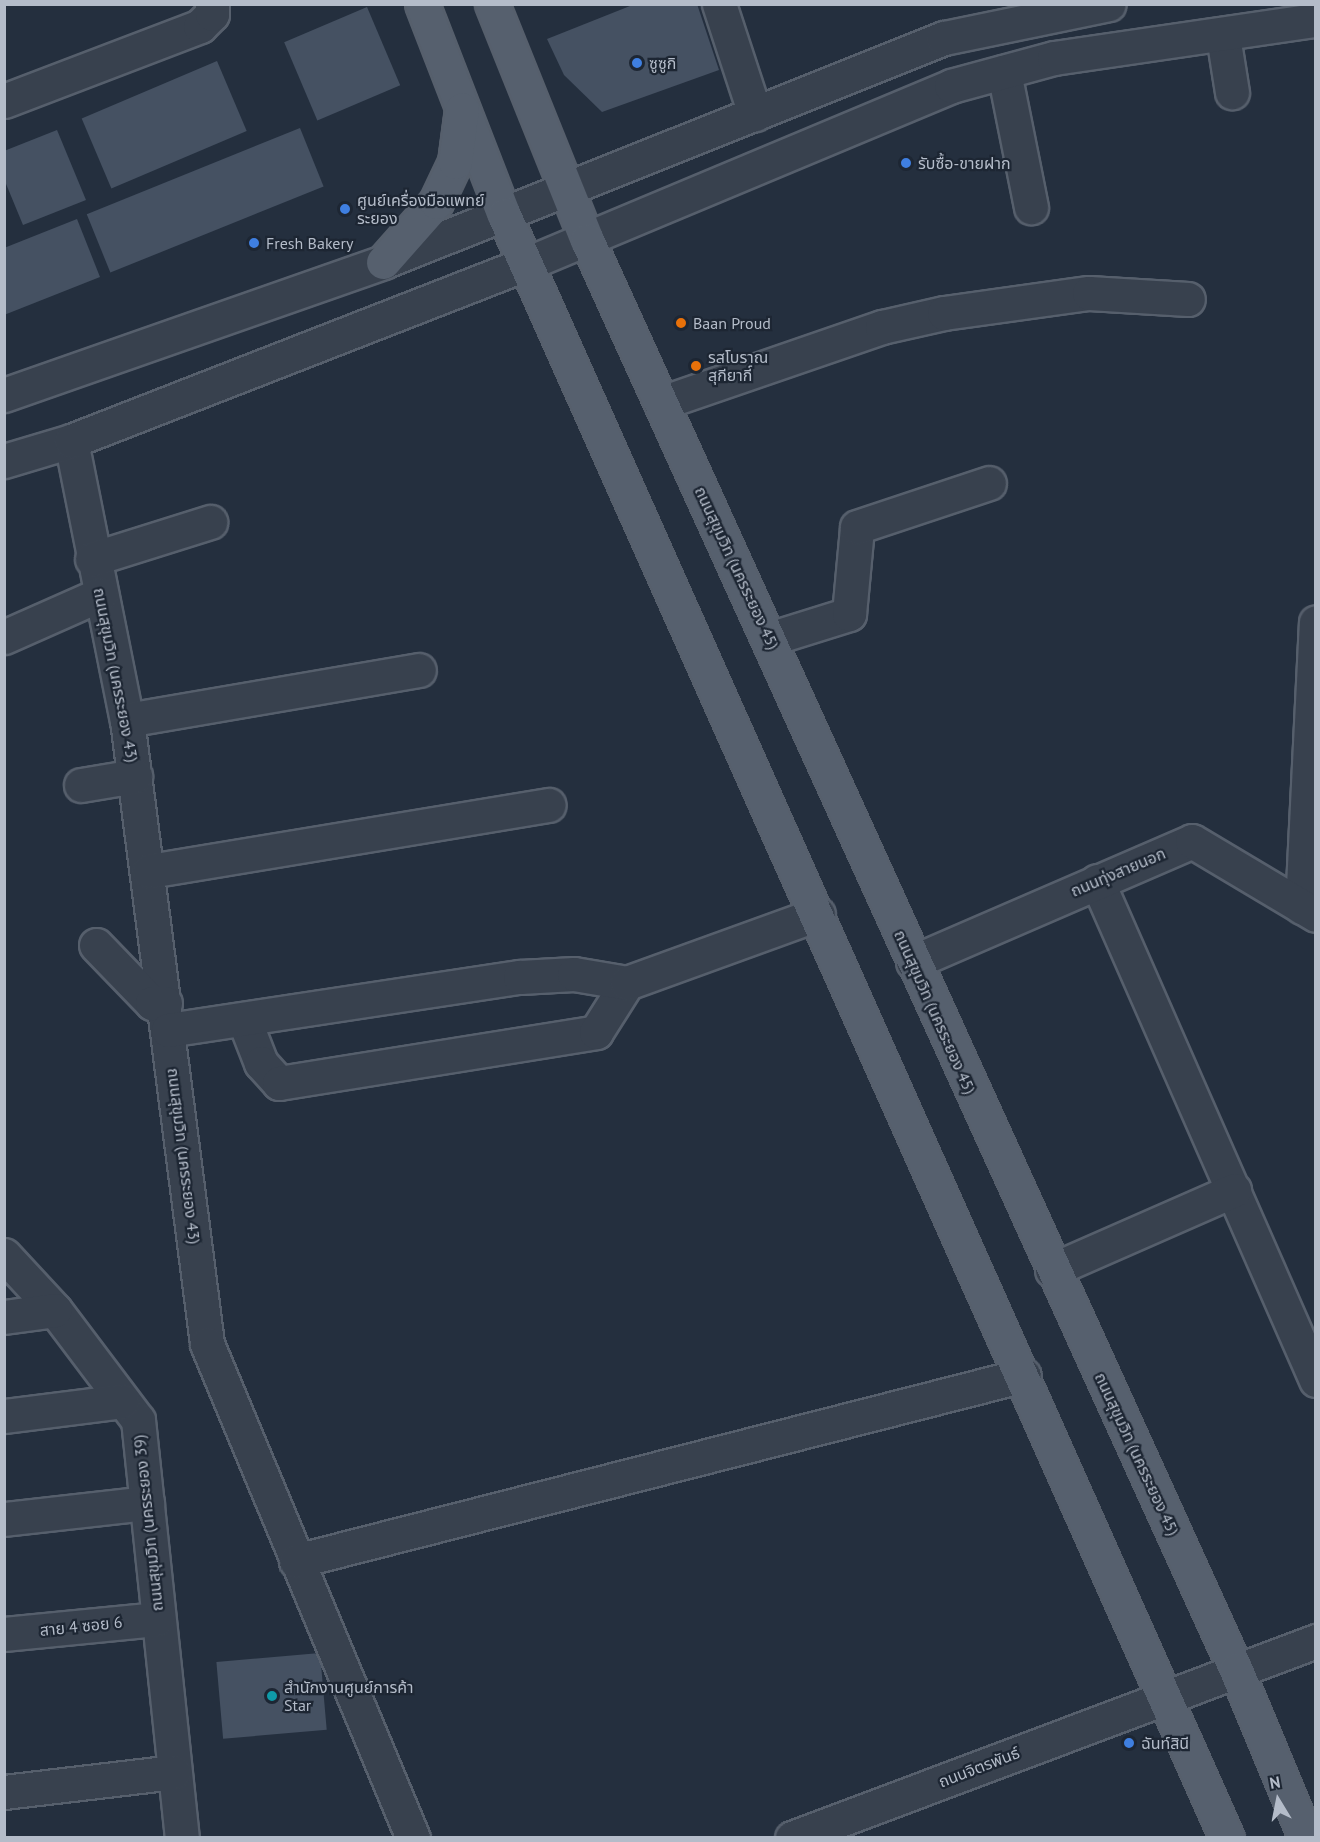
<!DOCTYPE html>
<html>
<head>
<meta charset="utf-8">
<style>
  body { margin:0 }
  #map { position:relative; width:1320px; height:1842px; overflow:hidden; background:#242f3e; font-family:"PT Sans","Noto Sans Thai",sans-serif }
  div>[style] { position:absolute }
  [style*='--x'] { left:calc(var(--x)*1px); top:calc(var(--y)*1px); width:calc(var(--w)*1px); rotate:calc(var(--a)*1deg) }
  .building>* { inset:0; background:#455162; transform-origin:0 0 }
  .roads { filter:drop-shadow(2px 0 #565f6c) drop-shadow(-2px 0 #565f6c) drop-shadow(0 2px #565f6c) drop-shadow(0 -2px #565f6c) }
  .minor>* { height:33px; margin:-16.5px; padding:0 16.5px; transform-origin:16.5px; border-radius:16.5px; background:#38414e }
  .major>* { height:33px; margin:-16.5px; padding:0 16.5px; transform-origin:16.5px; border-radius:16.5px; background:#56606e }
  .dots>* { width:16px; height:16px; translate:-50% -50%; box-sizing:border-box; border:3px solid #1d2633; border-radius:50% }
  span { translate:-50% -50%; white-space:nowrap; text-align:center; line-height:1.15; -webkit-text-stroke:4.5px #1d2633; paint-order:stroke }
  .poi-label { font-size:16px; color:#b4bcc9 }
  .left { translate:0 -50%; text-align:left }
  .street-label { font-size:16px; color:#b4bcc9 }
  .frame { position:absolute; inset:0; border:6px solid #b4bcc9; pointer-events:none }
  .north { position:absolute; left:1248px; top:1770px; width:60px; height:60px; -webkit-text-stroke:4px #1d2633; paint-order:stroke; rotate:350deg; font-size:16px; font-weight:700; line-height:24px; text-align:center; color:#b4bcc9 }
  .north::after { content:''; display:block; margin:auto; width:21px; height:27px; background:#b4bcc9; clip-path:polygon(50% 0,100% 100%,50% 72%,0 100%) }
</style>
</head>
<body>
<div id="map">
  <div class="building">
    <i style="clip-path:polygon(635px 4px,697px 4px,719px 70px,602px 112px,564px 75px,547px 39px)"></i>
    <i style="left:367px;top:7px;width:85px;height:90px;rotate:67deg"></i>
    <i style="left:217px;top:61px;width:76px;height:147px;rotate:67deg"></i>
    <i style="left:300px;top:128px;width:63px;height:230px;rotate:68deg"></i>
    <i style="clip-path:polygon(57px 130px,86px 200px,23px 225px,4px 179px,4px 151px)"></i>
    <i style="clip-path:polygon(77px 219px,100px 277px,4px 315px,4px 248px)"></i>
    <i style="left:320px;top:1653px;width:77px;height:104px;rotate:85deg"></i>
  </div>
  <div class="roads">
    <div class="minor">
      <i style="--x:719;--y:4;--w:116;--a:71.9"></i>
      <i style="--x:1223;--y:36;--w:57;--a:80.9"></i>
      <i style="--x:1004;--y:72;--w:138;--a:78.7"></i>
      <i style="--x:4;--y:101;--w:210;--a:-20.9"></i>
      <i style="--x:200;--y:26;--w:17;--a:-45"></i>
      <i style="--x:212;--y:14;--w:10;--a:-90"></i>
      <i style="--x:4;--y:395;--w:402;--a:-19.3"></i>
      <i style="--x:383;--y:262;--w:604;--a:-21.77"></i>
      <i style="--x:944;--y:38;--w:168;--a:-11.6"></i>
      <i style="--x:661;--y:403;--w:234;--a:-19"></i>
      <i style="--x:882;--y:327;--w:64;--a:-12.7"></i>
      <i style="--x:944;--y:313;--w:146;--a:-7.9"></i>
      <i style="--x:1089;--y:293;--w:99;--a:3.5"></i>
      <i style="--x:71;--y:441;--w:285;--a:78.7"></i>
      <i style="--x:127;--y:720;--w:629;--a:82.69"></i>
      <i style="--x:207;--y:1344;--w:535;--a:67.36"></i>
      <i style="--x:4;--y:461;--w:70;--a:-16.6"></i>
      <i style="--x:71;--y:441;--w:488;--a:-21.3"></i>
      <i style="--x:526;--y:264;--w:461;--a:-22.7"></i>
      <i style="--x:951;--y:86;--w:107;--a:-15.2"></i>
      <i style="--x:1054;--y:58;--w:265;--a:-8.3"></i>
      <i style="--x:92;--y:559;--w:124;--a:-17.4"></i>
      <i style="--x:4;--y:637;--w:106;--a:-23.9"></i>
      <i style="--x:769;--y:639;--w:84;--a:-17.4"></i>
      <i style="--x:849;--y:614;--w:87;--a:-84.7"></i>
      <i style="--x:857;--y:527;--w:139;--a:-18.4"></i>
      <i style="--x:127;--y:720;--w:296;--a:-9.7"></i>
      <i style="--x:81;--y:785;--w:55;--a:-9.5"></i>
      <i style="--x:149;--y:871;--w:405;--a:-9.4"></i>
      <i style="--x:1097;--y:881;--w:545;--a:66.3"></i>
      <i style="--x:1302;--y:907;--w:285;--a:-87.2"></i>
      <i style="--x:96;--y:945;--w:81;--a:46"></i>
      <i style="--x:152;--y:1003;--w:13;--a:0"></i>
      <i style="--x:913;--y:962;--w:304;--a:-23.4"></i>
      <i style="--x:1192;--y:841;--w:144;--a:30.8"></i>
      <i style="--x:245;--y:1022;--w:44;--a:68.7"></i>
      <i style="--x:261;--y:1063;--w:27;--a:48"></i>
      <i style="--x:279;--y:1083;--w:321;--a:-9.1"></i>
      <i style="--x:596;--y:1032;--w:58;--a:-57.7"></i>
      <i style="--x:168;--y:1030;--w:356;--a:-8.6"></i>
      <i style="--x:520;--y:977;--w:54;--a:-3.2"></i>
      <i style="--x:574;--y:974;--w:54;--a:9.6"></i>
      <i style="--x:627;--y:983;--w:203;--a:-19.9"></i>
      <i style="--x:4;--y:1255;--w:75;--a:47.2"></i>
      <i style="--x:55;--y:1310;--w:138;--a:53"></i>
      <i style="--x:138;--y:1420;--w:420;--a:84"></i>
      <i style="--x:1052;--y:1270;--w:199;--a:-23.7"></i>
      <i style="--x:4;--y:1317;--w:51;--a:-7.8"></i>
      <i style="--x:4;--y:1416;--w:119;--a:-7.2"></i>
      <i style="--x:4;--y:1519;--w:144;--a:-6.4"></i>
      <i style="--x:296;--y:1561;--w:751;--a:-14.33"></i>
      <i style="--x:4;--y:1634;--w:154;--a:-5.6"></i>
      <i style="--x:4;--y:1792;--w:171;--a:-6.7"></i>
      <i style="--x:792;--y:1838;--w:560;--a:-20.6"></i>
    </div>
    <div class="major">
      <i style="--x:422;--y:4;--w:226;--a:68.8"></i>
      <i style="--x:504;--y:215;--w:1777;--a:65.99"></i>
      <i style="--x:492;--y:4;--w:254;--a:68.1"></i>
      <i style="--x:587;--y:240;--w:1570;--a:65.59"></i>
      <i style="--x:1236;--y:1670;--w:182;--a:67.4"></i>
      <i style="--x:383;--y:262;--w:80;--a:-48.5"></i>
      <i style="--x:436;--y:202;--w:44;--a:-64.6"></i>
      <i style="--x:455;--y:162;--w:53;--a:-82.5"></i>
    </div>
  </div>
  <div class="dots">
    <i style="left:637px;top:63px;background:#3f7fe0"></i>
    <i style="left:906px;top:163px;background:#3f7fe0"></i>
    <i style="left:345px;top:209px;background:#3f7fe0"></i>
    <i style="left:254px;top:243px;background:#3f7fe0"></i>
    <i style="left:681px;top:323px;background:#e8710a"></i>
    <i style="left:696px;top:366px;background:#e8710a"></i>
    <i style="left:272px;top:1696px;background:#0f9aa8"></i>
    <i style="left:1129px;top:1743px;background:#3f7fe0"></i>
  </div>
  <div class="poi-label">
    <span class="left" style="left:649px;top:63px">ซูซูกิ</span>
    <span class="left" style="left:918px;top:163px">รับซื้อ-ขายฝาก</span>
    <span class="left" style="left:357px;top:209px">ศูนย์เครื่องมือแพทย์<br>ระยอง</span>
    <span class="left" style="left:266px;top:243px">Fresh Bakery</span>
    <span class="left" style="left:693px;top:323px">Baan Proud</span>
    <span class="left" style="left:708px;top:366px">รสโบราณ<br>สุกียากี์</span>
    <span class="left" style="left:284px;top:1696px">สำนักงานศูนย์การค้า<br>Star</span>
    <span class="left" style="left:1141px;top:1743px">ฉันท์สินี</span>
  </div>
  <div class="street-label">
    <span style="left:737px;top:568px;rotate:65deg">ถนนสุขุมวิท (นครระยอง 45)</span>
    <span style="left:116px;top:675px;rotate:79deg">ถนนสุขุมวิท (นครระยอง 43)</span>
    <span style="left:1118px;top:872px;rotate:-23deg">ถนนทุ่งสายนอก</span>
    <span style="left:935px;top:1012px;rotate:66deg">ถนนสุขุมวิท (นครระยอง 45)</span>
    <span style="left:184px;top:1156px;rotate:83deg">ถนนสุขุมวิท (นครระยอง 43)</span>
    <span style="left:1137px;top:1454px;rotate:65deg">ถนนสุขุมวิท (นครระยอง 45)</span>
    <span style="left:148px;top:1523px;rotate:-96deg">ถนนสุขุมวิท (นครระยอง 39)</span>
    <span style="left:81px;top:1626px;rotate:-6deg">สาย 4 ซอย 6</span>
    <span style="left:979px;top:1767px;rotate:-21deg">ถนนจิตรพันธ์</span>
  </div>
  <div class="frame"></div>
  <div class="north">N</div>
</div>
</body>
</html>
